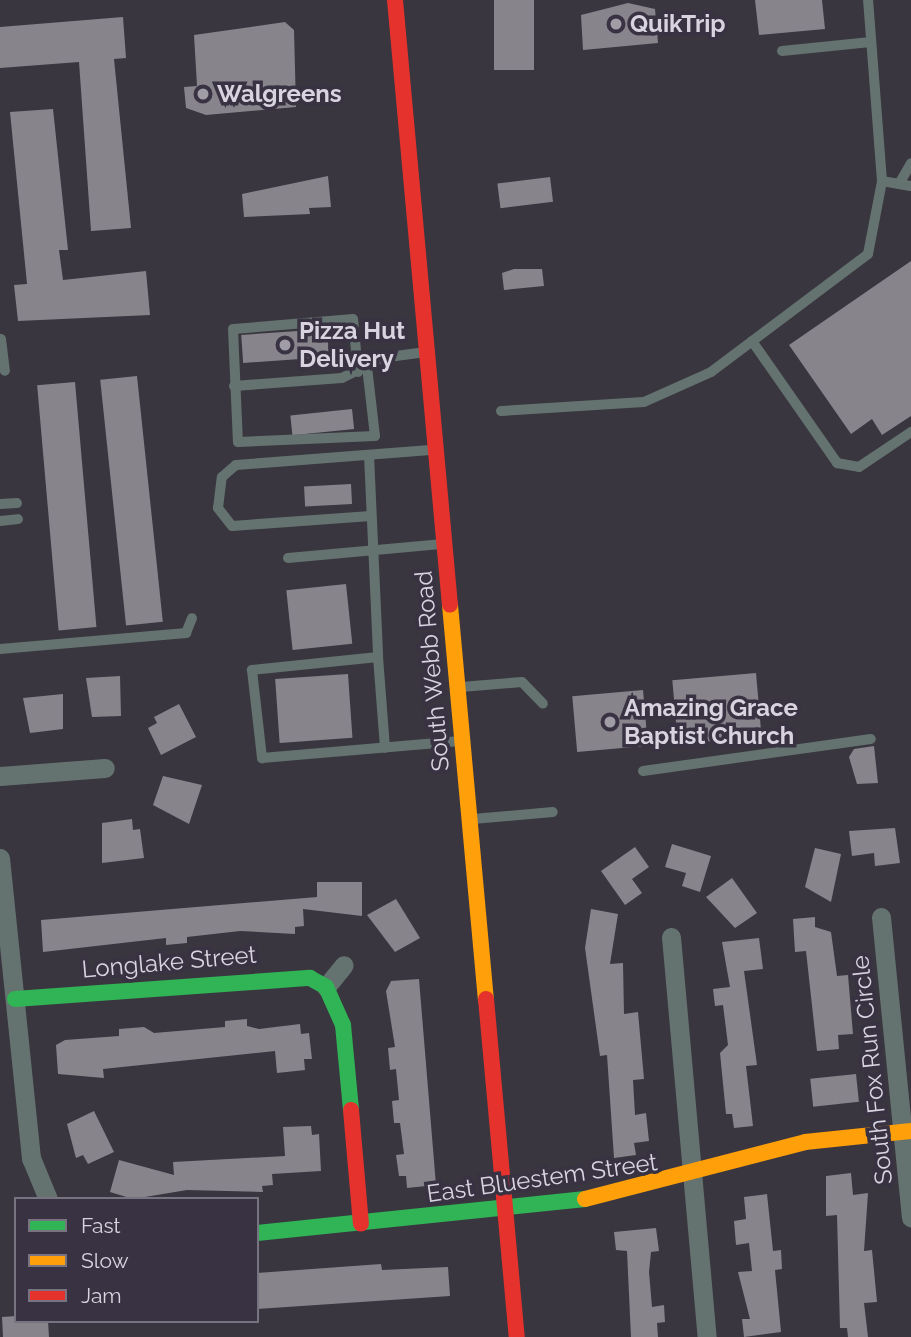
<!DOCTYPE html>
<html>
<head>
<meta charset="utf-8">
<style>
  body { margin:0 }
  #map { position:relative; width:911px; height:1337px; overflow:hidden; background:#39363f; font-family:Raleway,sans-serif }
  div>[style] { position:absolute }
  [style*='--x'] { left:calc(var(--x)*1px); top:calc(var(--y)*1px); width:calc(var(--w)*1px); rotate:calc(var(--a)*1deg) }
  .building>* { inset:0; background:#87848c; transform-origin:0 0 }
  .lane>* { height:10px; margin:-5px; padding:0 5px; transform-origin:5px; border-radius:5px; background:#64736f }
  .street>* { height:19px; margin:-9.5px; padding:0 9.5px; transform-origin:9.5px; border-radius:9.5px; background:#64736f }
  .fast>* { height:16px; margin:-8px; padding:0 8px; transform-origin:8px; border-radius:8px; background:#30b455 }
  .slow>* { height:16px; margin:-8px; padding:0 8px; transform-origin:8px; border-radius:8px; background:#ff9f0a }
  .jam>* { height:16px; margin:-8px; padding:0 8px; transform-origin:8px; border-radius:8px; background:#e5322d }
  .dots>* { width:19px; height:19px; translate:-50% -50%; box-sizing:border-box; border:4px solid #383243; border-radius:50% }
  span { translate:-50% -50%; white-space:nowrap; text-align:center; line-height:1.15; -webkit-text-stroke:7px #383243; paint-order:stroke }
  .poi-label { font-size:24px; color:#d8d4df; font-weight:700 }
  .left { translate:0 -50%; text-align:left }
  .street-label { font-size:24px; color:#d8d4df }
  .legend { position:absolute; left:14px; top:1197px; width:245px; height:126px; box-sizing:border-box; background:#383243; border:2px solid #787381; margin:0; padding:9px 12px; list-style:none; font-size:21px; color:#d8d4df }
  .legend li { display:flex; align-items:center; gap:14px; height:35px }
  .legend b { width:35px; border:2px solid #787381 }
</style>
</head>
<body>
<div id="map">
  <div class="building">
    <i style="left:494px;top:0;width:40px;height:70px"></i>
    <i style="clip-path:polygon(755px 0,822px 0,825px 29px,759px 35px)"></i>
    <i style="clip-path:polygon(628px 3px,655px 9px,658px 43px,583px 50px,581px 15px)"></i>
    <i style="clip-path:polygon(123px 17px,126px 58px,114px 59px,131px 228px,91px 231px,79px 62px,0 68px,0 27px)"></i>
    <i style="clip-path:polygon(285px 22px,294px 30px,296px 107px,206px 115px,186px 108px,184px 87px,197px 86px,194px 35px)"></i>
    <i style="clip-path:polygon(53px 109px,68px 250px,59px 250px,63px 280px,146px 271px,150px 315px,18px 321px,14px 285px,27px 284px,10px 112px)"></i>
    <i style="clip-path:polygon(328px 176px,331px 207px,309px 208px,310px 214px,244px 217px,242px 194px)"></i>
    <i style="left:550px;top:177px;width:25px;height:53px;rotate:83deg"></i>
    <i style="clip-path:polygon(911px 261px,911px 416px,882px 435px,872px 419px,851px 434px,789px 345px)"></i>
    <i style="clip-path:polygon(514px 269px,542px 269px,544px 286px,504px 290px,502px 273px)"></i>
    <i style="left:327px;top:329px;width:28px;height:86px;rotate:86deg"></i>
    <i style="left:137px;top:376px;width:247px;height:37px;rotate:84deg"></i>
    <i style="left:75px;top:382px;width:246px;height:38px;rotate:85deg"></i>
    <i style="left:352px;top:409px;width:20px;height:62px;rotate:84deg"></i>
    <i style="left:351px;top:484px;width:20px;height:47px;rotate:87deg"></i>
    <i style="left:346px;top:584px;width:60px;height:60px;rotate:84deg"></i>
    <i style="left:756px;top:673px;width:64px;height:84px;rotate:85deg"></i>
    <i style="left:348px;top:674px;width:64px;height:73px;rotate:86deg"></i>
    <i style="clip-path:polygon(120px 676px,121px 716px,92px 717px,86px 678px)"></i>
    <i style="left:643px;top:690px;width:56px;height:71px;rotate:85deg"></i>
    <i style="clip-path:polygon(63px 694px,63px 729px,30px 733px,23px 698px)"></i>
    <i style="clip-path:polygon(179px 704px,196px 737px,161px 755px,148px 728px,157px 723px,154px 717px)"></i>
    <i style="clip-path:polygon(874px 746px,878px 783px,857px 784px,849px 757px,854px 749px)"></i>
    <i style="clip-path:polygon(163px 776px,202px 785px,189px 824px,153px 805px)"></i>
    <i style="clip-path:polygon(132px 819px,133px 830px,140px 829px,144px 858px,102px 863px,102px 823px)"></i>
    <i style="clip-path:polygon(895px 828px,900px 863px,875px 866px,874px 853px,852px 856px,849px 831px)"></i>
    <i style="clip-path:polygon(672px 844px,711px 856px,700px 892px,682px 886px,686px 873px,665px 867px)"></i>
    <i style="clip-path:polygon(635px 847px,649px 867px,632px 879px,642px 893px,625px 905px,601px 871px)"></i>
    <i style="clip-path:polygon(815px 848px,841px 854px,831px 902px,805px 887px)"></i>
    <i style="clip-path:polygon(732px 878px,757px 913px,735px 928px,706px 897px)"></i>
    <i style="clip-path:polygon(317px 882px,362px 882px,362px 916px,303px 909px,304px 926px,295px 927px,295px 934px,240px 931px,187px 937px,187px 943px,166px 945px,166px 938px,43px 952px,41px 920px,317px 897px)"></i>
    <i style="clip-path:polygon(396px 899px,420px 938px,395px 952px,367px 915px)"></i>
    <i style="clip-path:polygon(591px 909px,618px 914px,610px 964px,623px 963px,624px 1014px,638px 1012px,644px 1079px,633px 1080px,635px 1115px,646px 1113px,649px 1141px,634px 1143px,636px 1155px,614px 1158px,607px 1055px,600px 1056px,585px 948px)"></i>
    <i style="clip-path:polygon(815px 917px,815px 927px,831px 932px,837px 976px,848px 975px,853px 1034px,838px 1035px,839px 1049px,817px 1051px,806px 951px,795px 952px,793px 919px)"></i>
    <i style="clip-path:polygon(759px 938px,763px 969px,744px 971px,757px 1065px,746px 1066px,753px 1126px,734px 1128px,732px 1114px,726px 1114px,720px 1053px,728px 1045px,723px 1005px,715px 1006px,713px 989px,730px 987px,722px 942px)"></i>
    <i style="clip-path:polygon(419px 979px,436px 1185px,407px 1188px,406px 1176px,399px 1176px,396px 1155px,404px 1154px,400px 1123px,394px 1123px,392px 1101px,399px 1100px,396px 1069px,390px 1070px,388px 1048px,395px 1047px,386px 991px,391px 981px)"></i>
    <i style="clip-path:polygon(247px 1019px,247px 1026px,259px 1029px,300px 1024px,301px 1034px,309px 1033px,312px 1059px,304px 1059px,305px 1070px,277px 1073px,275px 1051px,103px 1069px,104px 1078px,58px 1074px,56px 1045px,65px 1040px,119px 1036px,119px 1029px,144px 1027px,154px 1033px,225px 1027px,225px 1021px)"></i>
    <i style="left:856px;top:1074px;width:28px;height:46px;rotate:84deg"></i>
    <i style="clip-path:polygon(94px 1111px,114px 1152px,88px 1164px,83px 1155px,76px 1158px,67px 1124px)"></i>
    <i style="clip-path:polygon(311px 1126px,312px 1135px,319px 1134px,321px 1171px,272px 1174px,273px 1185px,262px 1186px,263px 1192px,187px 1190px,133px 1199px,110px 1192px,119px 1160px,174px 1175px,173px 1162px,285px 1156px,283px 1127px)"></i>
    <i style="clip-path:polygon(851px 1173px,853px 1195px,868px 1193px,864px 1251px,872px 1250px,877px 1302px,864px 1303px,868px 1337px,848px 1337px,847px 1328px,840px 1328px,837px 1215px,826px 1216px,826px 1176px)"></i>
    <i style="clip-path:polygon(767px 1194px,773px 1251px,781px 1250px,782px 1269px,775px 1270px,781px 1332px,744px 1337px,742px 1319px,750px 1319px,738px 1272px,752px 1271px,749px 1243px,736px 1245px,734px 1221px,746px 1219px,744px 1197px)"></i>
    <i style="clip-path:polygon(656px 1228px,659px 1251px,651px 1252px,649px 1272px,652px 1307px,664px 1305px,665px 1322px,657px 1323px,658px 1337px,631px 1337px,627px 1251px,616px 1250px,614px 1232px)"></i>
    <i style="clip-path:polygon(381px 1264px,382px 1270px,448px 1267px,450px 1296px,257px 1309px,257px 1273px)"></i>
    <i style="clip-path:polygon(16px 1316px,16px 1321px,48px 1321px,49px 1337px,3px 1337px,2px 1317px)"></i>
  </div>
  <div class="lane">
    <i style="--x:782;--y:51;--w:89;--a:-5.8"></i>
    <i style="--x:882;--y:181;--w:29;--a:10"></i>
    <i style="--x:899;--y:184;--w:24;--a:-60"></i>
    <i style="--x:1;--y:339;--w:32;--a:83"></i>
    <i style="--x:752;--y:341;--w:149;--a:55.1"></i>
    <i style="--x:837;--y:463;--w:22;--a:10"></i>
    <i style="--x:859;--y:467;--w:63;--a:-33.9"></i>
    <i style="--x:358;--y:372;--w:53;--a:-95.4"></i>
    <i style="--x:353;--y:319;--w:120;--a:175.2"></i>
    <i style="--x:233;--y:329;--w:113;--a:87.5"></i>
    <i style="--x:238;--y:442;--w:137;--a:-2.5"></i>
    <i style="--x:375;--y:436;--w:69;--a:-96.6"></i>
    <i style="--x:234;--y:386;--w:108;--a:-4.2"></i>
    <i style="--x:342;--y:378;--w:44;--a:-27.1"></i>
    <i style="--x:381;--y:358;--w:45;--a:-7.6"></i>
    <i style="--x:501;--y:411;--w:143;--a:-3.6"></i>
    <i style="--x:644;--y:402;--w:73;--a:-24.1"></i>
    <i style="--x:711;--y:372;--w:196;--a:-36.9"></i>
    <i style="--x:868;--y:254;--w:74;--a:-79.1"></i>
    <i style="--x:882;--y:181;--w:182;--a:-94.4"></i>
    <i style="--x:369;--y:455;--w:202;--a:87.4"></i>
    <i style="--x:378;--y:657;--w:127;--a:174.1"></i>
    <i style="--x:252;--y:670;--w:89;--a:83.5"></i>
    <i style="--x:262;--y:758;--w:199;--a:-4.9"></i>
    <i style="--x:0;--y:504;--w:17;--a:-3"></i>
    <i style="--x:371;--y:516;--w:139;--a:175.9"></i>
    <i style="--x:232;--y:526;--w:23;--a:-128"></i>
    <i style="--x:218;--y:508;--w:31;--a:-83"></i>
    <i style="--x:222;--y:477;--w:18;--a:-41"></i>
    <i style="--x:236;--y:465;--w:198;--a:-4.4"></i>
    <i style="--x:0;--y:521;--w:18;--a:-6"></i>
    <i style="--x:288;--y:558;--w:156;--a:-5.2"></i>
    <i style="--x:0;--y:649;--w:187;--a:-4.9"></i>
    <i style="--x:186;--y:633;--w:16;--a:-68"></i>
    <i style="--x:378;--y:657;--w:91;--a:85.6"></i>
    <i style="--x:461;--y:687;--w:61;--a:-4.7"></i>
    <i style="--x:522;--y:682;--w:30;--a:46"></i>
    <i style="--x:643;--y:771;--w:230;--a:-8"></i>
    <i style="--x:473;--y:819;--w:80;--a:-5"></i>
  </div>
  <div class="street">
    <i style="--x:0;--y:776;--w:105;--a:-4.4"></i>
    <i style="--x:0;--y:858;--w:302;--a:84.1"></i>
    <i style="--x:31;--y:1158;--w:44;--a:67.5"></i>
    <i style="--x:881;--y:917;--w:302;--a:84.3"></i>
    <i style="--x:671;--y:937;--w:402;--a:84.9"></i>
    <i style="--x:326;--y:987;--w:28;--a:-51"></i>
  </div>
  <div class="fast">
    <i style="--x:15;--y:999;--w:296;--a:-4.1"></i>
    <i style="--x:310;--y:978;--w:18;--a:29"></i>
    <i style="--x:326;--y:987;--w:42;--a:65.9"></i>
    <i style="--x:343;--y:1025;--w:85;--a:84.6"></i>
    <i style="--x:257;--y:1233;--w:330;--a:-5.9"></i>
  </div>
  <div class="slow">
    <i style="--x:450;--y:605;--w:396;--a:84.8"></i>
    <i style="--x:585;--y:1199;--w:227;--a:-14.5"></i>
    <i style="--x:805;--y:1142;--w:107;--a:-5.9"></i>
  </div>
  <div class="jam">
    <i style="--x:395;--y:0;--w:607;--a:84.81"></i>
    <i style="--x:486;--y:999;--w:339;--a:84.8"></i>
    <i style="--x:351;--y:1110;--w:114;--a:85"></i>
  </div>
  <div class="dots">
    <i style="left:616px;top:24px;background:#a09da7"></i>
    <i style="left:203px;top:94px;background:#a09da7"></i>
    <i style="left:285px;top:345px;background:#a09da7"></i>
    <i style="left:610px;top:722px;background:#a09da7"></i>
  </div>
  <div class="poi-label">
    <span class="left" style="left:630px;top:24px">QuikTrip</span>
    <span class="left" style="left:217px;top:94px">Walgreens</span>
    <span class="left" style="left:299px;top:345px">Pizza Hut<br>Delivery</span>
    <span class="left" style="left:624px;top:722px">Amazing Grace<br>Baptist Church</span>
  </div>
  <div class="street-label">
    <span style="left:432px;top:671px;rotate:-95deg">South Webb Road</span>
    <span style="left:169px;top:962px;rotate:-5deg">Longlake Street</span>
    <span style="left:872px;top:1070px;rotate:-96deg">South Fox Run Circle</span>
    <span style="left:542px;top:1178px;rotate:-8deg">East Bluestem Street</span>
  </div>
  <ul class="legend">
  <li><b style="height:9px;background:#30b455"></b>Fast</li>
  <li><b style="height:9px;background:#ff9f0a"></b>Slow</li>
  <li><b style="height:9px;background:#e5322d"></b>Jam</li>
  </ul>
</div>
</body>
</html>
